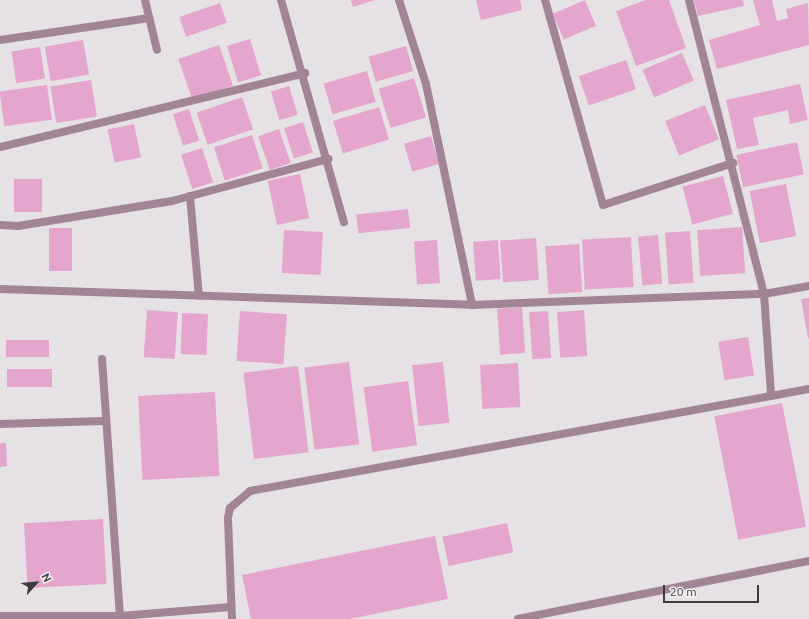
<!DOCTYPE html>
<html>
<head>
<meta charset="utf-8">
<style>
  body { margin:0 }
  #map { position:relative; width:809px; height:619px; overflow:hidden; background:#e5e1e4; font-family:Ubuntu,sans-serif }
  div>[style] { position:absolute }
  [style*='--x'] { left:calc(var(--x)*1px); top:calc(var(--y)*1px); width:calc(var(--w)*1px); rotate:calc(var(--a)*1deg) }
  .building>* { inset:0; background:#e5a6ce; transform-origin:0 0 }
  .street>* { height:8px; margin:-4px; padding:0 4px; transform-origin:4px; border-radius:4px; background:#a18596 }
  span { translate:-50% -50%; white-space:nowrap; text-align:center; line-height:1.15; -webkit-text-stroke:3.5px #f3eef1; paint-order:stroke }
  .north { position:absolute; left:16px; top:563px; width:40px; height:40px; -webkit-text-stroke:3px #f3eef1; paint-order:stroke; rotate:63deg; font-size:11px; font-weight:700; line-height:16px; text-align:center; color:#3d3c3d }
  .north::after { content:''; display:block; margin:auto; width:14px; height:18px; background:#3d3c3d; clip-path:polygon(50% 0,100% 100%,50% 72%,0 100%) }
  .scale { position:absolute; left:663px; top:585px; width:96px; height:18px; box-sizing:border-box; border:2px solid #3d3c3d; border-top:0; padding-left:5px; font-size:12px; line-height:14px; white-space:nowrap; color:#3d3c3d; -webkit-text-stroke:3px #f3eef1; paint-order:stroke }
</style>
</head>
<body>
<div id="map">
  <div class="building">
    <i style="clip-path:polygon(351px 0,375px 0,353px 7px)"></i>
    <i style="clip-path:polygon(476px 0,520px 0,522px 10px,481px 20px)"></i>
    <i style="left:585px;top:0;width:28px;height:35px;rotate:67deg"></i>
    <i style="clip-path:polygon(646px 0,669px 0,686px 48px,636px 66px,616px 11px)"></i>
    <i style="clip-path:polygon(694px 0,743px 0,744px 6px,698px 16px)"></i>
    <i style="clip-path:polygon(753px 0,772px 0,777px 21px,788px 18px,786px 9px,808px 3px,809px 45px,717px 69px,709px 40px,760px 25px)"></i>
    <i style="left:220px;top:3px;width:21px;height:43px;rotate:71deg"></i>
    <i style="left:250px;top:39px;width:38px;height:24px;rotate:73deg"></i>
    <i style="left:83px;top:40px;width:35px;height:39px;rotate:80deg"></i>
    <i style="left:219px;top:45px;width:43px;height:43px;rotate:71deg"></i>
    <i style="left:406px;top:46px;width:26px;height:39px;rotate:74deg"></i>
    <i style="left:40px;top:47px;width:32px;height:29px;rotate:81deg"></i>
    <i style="left:682px;top:53px;width:30px;height:43px;rotate:67deg"></i>
    <i style="left:626px;top:60px;width:31px;height:50px;rotate:71deg"></i>
    <i style="left:367px;top:71px;width:32px;height:45px;rotate:74deg"></i>
    <i style="left:414px;top:78px;width:41px;height:37px;rotate:73deg"></i>
    <i style="left:91px;top:80px;width:37px;height:41px;rotate:81deg"></i>
    <i style="clip-path:polygon(800px 84px,808px 120px,790px 124px,788px 110px,753px 118px,759px 145px,737px 149px,726px 100px)"></i>
    <i style="left:47px;top:85px;width:35px;height:48px;rotate:82deg"></i>
    <i style="left:289px;top:86px;width:30px;height:19px;rotate:73deg"></i>
    <i style="left:242px;top:97px;width:34px;height:48px;rotate:71deg"></i>
    <i style="left:705px;top:105px;width:37px;height:43px;rotate:68deg"></i>
    <i style="left:379px;top:107px;width:34px;height:48px;rotate:73deg"></i>
    <i style="left:189px;top:109px;width:33px;height:17px;rotate:72deg"></i>
    <i style="left:303px;top:122px;width:32px;height:20px;rotate:72deg"></i>
    <i style="left:134px;top:124px;width:34px;height:27px;rotate:78deg"></i>
    <i style="left:279px;top:129px;width:36px;height:22px;rotate:71deg"></i>
    <i style="left:252px;top:135px;width:35px;height:40px;rotate:72deg"></i>
    <i style="left:431px;top:136px;width:29px;height:28px;rotate:74deg"></i>
    <i style="left:797px;top:142px;width:33px;height:62px;rotate:78deg"></i>
    <i style="left:202px;top:148px;width:36px;height:22px;rotate:72deg"></i>
    <i style="left:300px;top:174px;width:45px;height:33px;rotate:78deg"></i>
    <i style="left:723px;top:176px;width:39px;height:42px;rotate:75deg"></i>
    <i style="left:14px;top:179px;width:28px;height:33px"></i>
    <i style="left:786px;top:184px;width:53px;height:37px;rotate:79deg"></i>
    <i style="left:408px;top:209px;width:19px;height:52px;rotate:84deg"></i>
    <i style="left:742px;top:227px;width:46px;height:45px;rotate:86deg"></i>
    <i style="left:49px;top:228px;width:23px;height:43px"></i>
    <i style="left:284px;top:230px;width:39px;height:43px;rotate:3deg"></i>
    <i style="left:690px;top:231px;width:52px;height:25px;rotate:86deg"></i>
    <i style="left:658px;top:235px;width:49px;height:20px;rotate:85deg"></i>
    <i style="left:631px;top:237px;width:50px;height:49px;rotate:87deg"></i>
    <i style="left:536px;top:238px;width:42px;height:36px;rotate:86deg"></i>
    <i style="left:437px;top:240px;width:43px;height:23px;rotate:86deg"></i>
    <i style="left:498px;top:240px;width:39px;height:25px;rotate:86deg"></i>
    <i style="left:579px;top:244px;width:48px;height:34px;rotate:86deg"></i>
    <i style="clip-path:polygon(809px 298px,809px 338px,808px 338px,801px 299px)"></i>
    <i style="left:522px;top:307px;width:46px;height:25px;rotate:86deg"></i>
    <i style="left:147px;top:310px;width:31px;height:47px;rotate:4deg"></i>
    <i style="left:584px;top:310px;width:46px;height:27px;rotate:86deg"></i>
    <i style="left:240px;top:311px;width:47px;height:50px;rotate:4deg"></i>
    <i style="left:548px;top:311px;width:47px;height:19px;rotate:86deg"></i>
    <i style="left:182px;top:313px;width:26px;height:41px;rotate:2deg"></i>
    <i style="left:748px;top:337px;width:39px;height:30px;rotate:81deg"></i>
    <i style="left:6px;top:340px;width:43px;height:17px"></i>
    <i style="left:349px;top:362px;width:83px;height:45px;rotate:83deg"></i>
    <i style="left:443px;top:362px;width:61px;height:31px;rotate:84deg"></i>
    <i style="left:518px;top:363px;width:44px;height:38px;rotate:87deg"></i>
    <i style="left:298px;top:366px;width:87px;height:55px;rotate:83deg"></i>
    <i style="left:7px;top:369px;width:45px;height:18px"></i>
    <i style="left:408px;top:381px;width:65px;height:45px;rotate:82deg"></i>
    <i style="left:215px;top:392px;width:84px;height:77px;rotate:87deg"></i>
    <i style="left:782px;top:403px;width:126px;height:69px;rotate:79deg"></i>
    <i style="clip-path:polygon(0 443px,6px 443px,7px 466px,0 467px)"></i>
    <i style="left:103px;top:519px;width:65px;height:79px;rotate:87deg"></i>
    <i style="left:507px;top:523px;width:30px;height:66px;rotate:78deg"></i>
    <i style="clip-path:polygon(435px 536px,448px 599px,350px 619px,251px 619px,242px 575px)"></i>
  </div>
  <div class="street">
    <i style="--x:145;--y:0;--w:51;--a:76.5"></i>
    <i style="--x:281;--y:0;--w:231;--a:74.2"></i>
    <i style="--x:399;--y:0;--w:88;--a:72.2"></i>
    <i style="--x:426;--y:84;--w:226;--a:78.2"></i>
    <i style="--x:545;--y:0;--w:213;--a:74.2"></i>
    <i style="--x:603;--y:205;--w:137;--a:-17.9"></i>
    <i style="--x:689;--y:0;--w:303;--a:75.7"></i>
    <i style="--x:764;--y:294;--w:101;--a:86"></i>
    <i style="--x:0;--y:40;--w:151;--a:-8.4"></i>
    <i style="--x:0;--y:147;--w:314;--a:-13.6"></i>
    <i style="--x:190;--y:196;--w:100;--a:84.9"></i>
    <i style="--x:0;--y:225;--w:18;--a:3"></i>
    <i style="--x:18;--y:226;--w:156;--a:-9.2"></i>
    <i style="--x:172;--y:201;--w:162;--a:-15.1"></i>
    <i style="--x:0;--y:289;--w:472;--a:1.9"></i>
    <i style="--x:472;--y:305;--w:292;--a:-2.2"></i>
    <i style="--x:764;--y:294;--w:46;--a:-10.1"></i>
    <i style="--x:102;--y:359;--w:258;--a:86"></i>
    <i style="--x:0;--y:424;--w:105;--a:-1.6"></i>
    <i style="--x:0;--y:616;--w:120;--a:0"></i>
    <i style="--x:120;--y:616;--w:111;--a:-4.6"></i>
    <i style="--x:232;--y:619;--w:101;--a:-92.3"></i>
    <i style="--x:228;--y:518;--w:10;--a:-79"></i>
    <i style="--x:230;--y:508;--w:26;--a:-40"></i>
    <i style="--x:250;--y:491;--w:568;--a:-10.34"></i>
    <i style="--x:518;--y:619;--w:297;--a:-11.3"></i>
  </div>
  <div class="north">N</div>
  <div class="scale">20 m</div>
</div>
</body>
</html>
